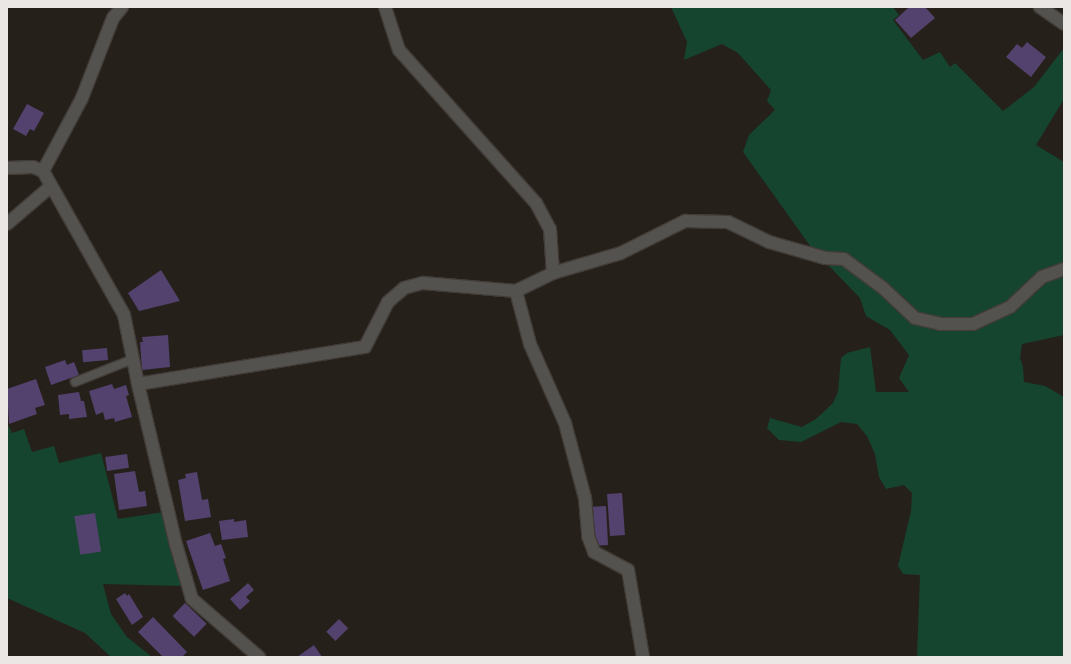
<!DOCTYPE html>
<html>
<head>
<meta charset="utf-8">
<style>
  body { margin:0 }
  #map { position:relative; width:1071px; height:664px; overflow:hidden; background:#26201b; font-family:Signika,sans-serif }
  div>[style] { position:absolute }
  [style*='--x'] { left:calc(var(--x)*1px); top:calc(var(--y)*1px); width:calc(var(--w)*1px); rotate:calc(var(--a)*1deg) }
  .green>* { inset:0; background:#15452f }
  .building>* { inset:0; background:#53426e; transform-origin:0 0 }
  .roads { filter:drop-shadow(1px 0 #423c37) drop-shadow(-1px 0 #423c37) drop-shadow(0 1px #423c37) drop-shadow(0 -1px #423c37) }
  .service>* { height:8px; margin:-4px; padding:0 4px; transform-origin:4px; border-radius:4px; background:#54524f }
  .minor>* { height:12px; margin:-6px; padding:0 6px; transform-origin:6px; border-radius:6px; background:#54524f }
  .tertiary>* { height:12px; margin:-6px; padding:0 6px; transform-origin:6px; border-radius:6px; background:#54524f }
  span { translate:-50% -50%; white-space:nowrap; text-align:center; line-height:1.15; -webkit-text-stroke:3.5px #26201b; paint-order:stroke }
  .frame { position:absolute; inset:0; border:8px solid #ebe7e4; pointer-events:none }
</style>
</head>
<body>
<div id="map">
  <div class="green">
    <i style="clip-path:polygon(671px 7px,893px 7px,899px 15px,893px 20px,923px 60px,940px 52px,950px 67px,955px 63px,1003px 111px,1034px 87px,1064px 48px,1064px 99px,1036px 145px,1064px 162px,1064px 335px,1022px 344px,1020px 358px,1023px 367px,1024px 382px,1045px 386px,1064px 397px,1064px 657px,917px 657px,920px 575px,903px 574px,898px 566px,911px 511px,912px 493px,904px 485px,886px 489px,879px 477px,875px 454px,867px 436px,857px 424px,841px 422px,801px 442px,779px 440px,767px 428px,770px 418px,802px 427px,816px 419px,833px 403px,838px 392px,841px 358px,847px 353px,870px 347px,876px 392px,909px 392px,899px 378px,909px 355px,890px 330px,866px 316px,860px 298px,829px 266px,809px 256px,813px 250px,743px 152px,749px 135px,775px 110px,767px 101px,771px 90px,738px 53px,722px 44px,684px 60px,687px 42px)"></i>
    <i style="clip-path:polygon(7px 423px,12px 433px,24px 429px,32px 452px,54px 446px,59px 463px,101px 453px,118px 519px,164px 512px,183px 586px,103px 584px,111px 614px,127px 637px,152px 657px,111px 657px,85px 633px,7px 598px)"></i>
  </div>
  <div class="building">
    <i style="clip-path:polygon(909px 7px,925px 7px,935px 18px,911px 38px,895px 20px)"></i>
    <i style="clip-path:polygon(1027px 42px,1046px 57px,1031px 77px,1006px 57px,1017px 44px,1022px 48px)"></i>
    <i style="clip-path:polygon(27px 104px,44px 113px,34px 131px,30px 129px,26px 136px,13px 129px)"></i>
    <i style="clip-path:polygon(161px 270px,180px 301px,139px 311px,128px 293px)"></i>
    <i style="clip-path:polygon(168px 335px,170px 367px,142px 370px,140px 342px,143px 342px,142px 337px)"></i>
    <i style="left:107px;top:348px;width:12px;height:25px;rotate:85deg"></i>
    <i style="clip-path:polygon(65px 360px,67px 365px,74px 362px,79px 375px,51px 385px,45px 367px)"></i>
    <i style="clip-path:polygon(36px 379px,45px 405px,35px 408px,37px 414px,9px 424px,7px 389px)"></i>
    <i style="clip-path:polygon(112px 384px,114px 389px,126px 385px,129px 395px,126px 396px,132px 417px,115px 422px,114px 418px,105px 420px,103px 412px,96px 415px,89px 391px)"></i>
    <i style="clip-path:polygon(79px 392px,81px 401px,84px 401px,87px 417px,69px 419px,69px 414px,60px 415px,58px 395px)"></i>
    <i style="left:127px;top:454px;width:14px;height:22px;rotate:82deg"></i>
    <i style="clip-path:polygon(135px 471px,139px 492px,145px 491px,147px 506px,119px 510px,114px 474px)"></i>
    <i style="clip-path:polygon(197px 472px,202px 500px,208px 499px,211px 517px,185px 521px,178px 480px,186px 478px,185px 474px)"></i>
    <i style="left:622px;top:493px;width:42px;height:15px;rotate:86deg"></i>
    <i style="left:606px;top:506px;width:39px;height:13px;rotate:87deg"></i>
    <i style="left:95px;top:513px;width:39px;height:21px;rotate:81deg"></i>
    <i style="clip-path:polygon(234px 519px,234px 522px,246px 520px,248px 537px,222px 540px,219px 521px)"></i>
    <i style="clip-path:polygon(210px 533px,215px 546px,221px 544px,226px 558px,223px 559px,230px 581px,203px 590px,186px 541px)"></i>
    <i style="clip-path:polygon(248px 583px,254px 590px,246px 597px,250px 601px,240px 610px,230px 599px)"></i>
    <i style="clip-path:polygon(125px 593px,127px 596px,129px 594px,143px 617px,132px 625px,116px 599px)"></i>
    <i style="left:185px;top:603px;width:30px;height:18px;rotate:44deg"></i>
    <i style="clip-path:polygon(153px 617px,187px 652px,182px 657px,163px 657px,138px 632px)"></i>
    <i style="left:339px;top:619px;width:13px;height:18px;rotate:45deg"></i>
    <i style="clip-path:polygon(314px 645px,322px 657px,297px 657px)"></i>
  </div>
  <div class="roads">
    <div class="service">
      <i style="--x:75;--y:382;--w:62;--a:-21.6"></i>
    </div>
    <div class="minor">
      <i style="--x:122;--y:7;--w:14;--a:129"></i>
      <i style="--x:113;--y:18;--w:86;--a:111.2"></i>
      <i style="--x:82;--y:98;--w:83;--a:118.1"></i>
      <i style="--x:43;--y:171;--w:165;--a:60.6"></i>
      <i style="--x:124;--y:315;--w:70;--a:78.5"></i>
      <i style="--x:138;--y:384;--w:161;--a:76.7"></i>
      <i style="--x:175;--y:541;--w:60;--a:73.7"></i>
      <i style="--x:192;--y:599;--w:89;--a:40.9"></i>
      <i style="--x:385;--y:7;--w:45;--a:72"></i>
      <i style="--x:399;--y:50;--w:205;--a:48.2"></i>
      <i style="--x:536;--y:203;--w:30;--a:62"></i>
      <i style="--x:550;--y:229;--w:44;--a:86.1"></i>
      <i style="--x:7;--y:168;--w:26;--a:-2"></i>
      <i style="--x:33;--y:167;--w:11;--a:22"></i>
      <i style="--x:7;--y:224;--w:57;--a:-40.7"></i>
      <i style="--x:516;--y:291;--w:55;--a:75.2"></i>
      <i style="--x:530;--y:344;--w:86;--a:66.1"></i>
      <i style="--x:565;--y:423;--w:78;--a:75.1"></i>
      <i style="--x:585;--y:498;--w:38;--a:85"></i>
      <i style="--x:588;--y:536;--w:17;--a:69"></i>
      <i style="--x:594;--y:552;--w:38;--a:28"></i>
      <i style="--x:628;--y:570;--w:88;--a:80.2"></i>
      <i style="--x:138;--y:384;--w:230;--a:-9.3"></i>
      <i style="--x:365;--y:347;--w:51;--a:-62.9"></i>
      <i style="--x:388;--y:302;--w:21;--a:-41"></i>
      <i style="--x:404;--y:288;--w:20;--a:-15"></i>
      <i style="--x:423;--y:283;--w:93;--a:4.9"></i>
      <i style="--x:516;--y:291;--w:41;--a:-25.9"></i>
      <i style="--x:553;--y:273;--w:71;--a:-16.4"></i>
      <i style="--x:621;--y:253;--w:72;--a:-26.6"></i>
      <i style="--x:685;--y:221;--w:43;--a:1.3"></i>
      <i style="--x:728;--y:222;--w:46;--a:26"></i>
      <i style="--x:769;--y:242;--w:58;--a:15.9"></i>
      <i style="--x:825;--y:258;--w:19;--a:3"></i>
      <i style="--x:844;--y:259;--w:49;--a:36.6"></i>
      <i style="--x:883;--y:288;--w:44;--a:43.2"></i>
      <i style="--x:915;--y:318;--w:26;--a:13"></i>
      <i style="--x:940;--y:324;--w:33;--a:0"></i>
      <i style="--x:973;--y:324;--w:41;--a:-24.7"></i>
      <i style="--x:1010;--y:307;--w:44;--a:-43.2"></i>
      <i style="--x:1042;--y:277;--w:23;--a:-20"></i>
    </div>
    <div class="tertiary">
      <i style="--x:1040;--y:7;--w:29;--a:35"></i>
    </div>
  </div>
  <div class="frame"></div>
</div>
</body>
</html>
